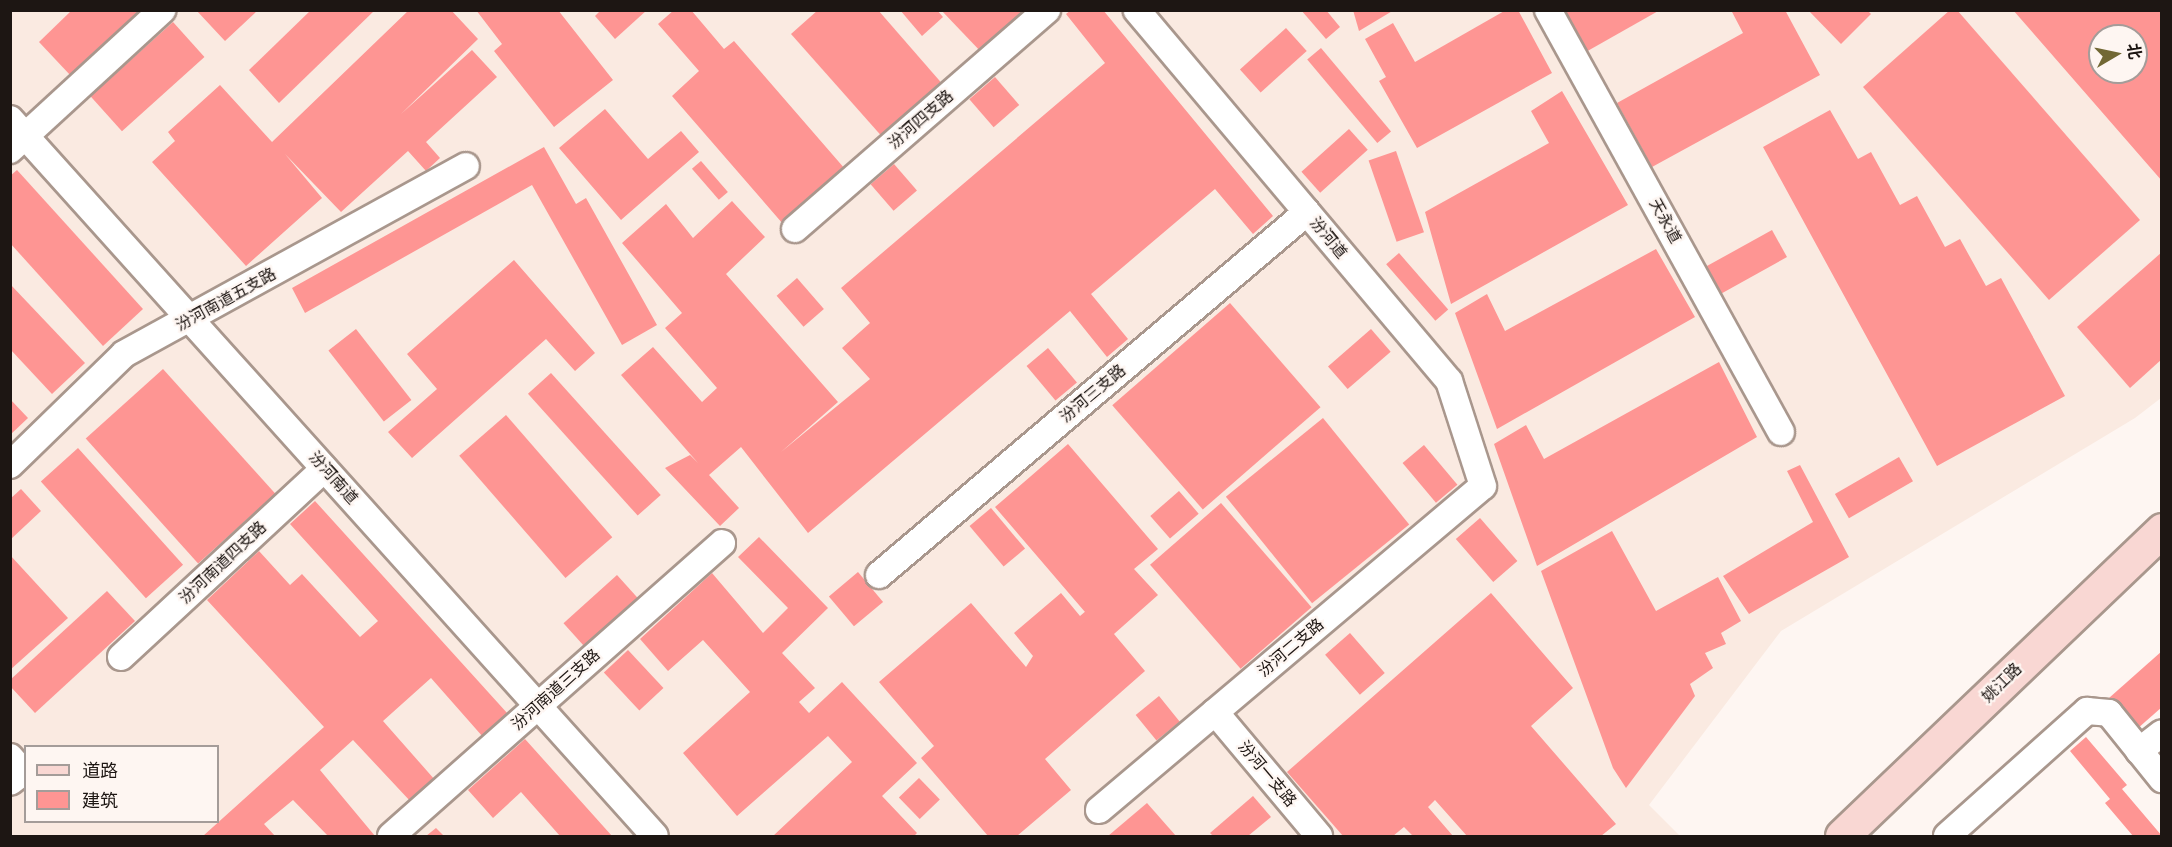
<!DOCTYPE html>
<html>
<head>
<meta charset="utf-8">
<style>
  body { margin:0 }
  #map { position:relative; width:2172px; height:847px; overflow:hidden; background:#fef6f2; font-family:Poppins,"Noto Sans SC",sans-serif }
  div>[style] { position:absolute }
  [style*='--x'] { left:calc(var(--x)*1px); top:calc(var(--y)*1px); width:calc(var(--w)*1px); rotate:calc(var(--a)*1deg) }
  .built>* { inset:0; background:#faeae1 }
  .building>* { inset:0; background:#fe9593; transform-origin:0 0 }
  .roads { filter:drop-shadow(2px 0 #a9978d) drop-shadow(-2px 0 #a9978d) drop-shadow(0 2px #a9978d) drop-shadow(0 -2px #a9978d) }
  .minor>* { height:26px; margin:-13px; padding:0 13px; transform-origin:13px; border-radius:13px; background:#fff }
  .major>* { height:33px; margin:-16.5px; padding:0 16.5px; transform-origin:16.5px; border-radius:16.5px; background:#f9d7d3 }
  span { translate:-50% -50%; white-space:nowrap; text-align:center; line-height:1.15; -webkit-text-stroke:4.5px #fef6f2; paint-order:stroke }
  .street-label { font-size:16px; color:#1d1613 }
  .frame { position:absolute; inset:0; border:12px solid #1d1613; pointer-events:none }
  .legend { position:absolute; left:24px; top:745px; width:195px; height:78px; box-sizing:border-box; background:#fef6f2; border:2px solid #a49c99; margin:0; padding:8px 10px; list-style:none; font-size:18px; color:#1d1613 }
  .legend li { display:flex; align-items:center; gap:12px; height:30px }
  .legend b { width:30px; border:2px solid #a49c99 }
  .north { position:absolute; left:2088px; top:24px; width:60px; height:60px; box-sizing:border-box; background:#fef6f2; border:2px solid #a49c99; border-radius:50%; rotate:81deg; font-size:16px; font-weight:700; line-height:24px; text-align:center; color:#1d1613 }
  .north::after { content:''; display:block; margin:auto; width:21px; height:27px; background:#726834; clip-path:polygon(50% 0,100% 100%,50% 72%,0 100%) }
</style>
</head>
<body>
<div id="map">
  <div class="built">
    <i style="clip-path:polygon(evenodd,11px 11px,2161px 11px,2161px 398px,2135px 418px,1781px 631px,1649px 805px,1680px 836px,11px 836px,10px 482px,23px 471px,11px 480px,11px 11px,2100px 36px,2136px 36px,2136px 72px,2100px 72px,2100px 36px,11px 11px,26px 746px,218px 746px,218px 822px,26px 822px,26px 746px)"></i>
  </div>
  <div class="building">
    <i style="clip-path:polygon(72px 10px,140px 10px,71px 76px,39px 42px)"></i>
    <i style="clip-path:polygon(196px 10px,258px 10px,225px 41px)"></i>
    <i style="clip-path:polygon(311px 10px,375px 10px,279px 103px,249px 70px)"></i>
    <i style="clip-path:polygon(409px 10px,451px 10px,478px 39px,401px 114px,472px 50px,497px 77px,426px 142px,440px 158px,426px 171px,408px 151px,341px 212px,285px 154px,322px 198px,246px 266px,152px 162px,175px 141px,168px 132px,220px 85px,272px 142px)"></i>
    <i style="clip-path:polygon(476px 10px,558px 10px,613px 80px,554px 127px,494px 51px,502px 44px)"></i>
    <i style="clip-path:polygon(601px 10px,647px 10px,615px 39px,595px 16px)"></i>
    <i style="clip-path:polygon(674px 10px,691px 10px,724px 49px,734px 41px,845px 169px,783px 224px,672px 96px,699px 71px,658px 24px)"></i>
    <i style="clip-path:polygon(818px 10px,878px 10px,945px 87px,885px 140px,791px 34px)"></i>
    <i style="clip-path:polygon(900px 10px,937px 10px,943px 17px,922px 36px)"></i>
    <i style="clip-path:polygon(941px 10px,1033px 10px,983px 54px)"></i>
    <i style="clip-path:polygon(1071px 10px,1103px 10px,1273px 216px,1253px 234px,1215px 189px,1091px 294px,1128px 339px,1107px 357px,1070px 311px,808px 533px,741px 447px,709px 475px,739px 508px,720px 526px,665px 468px,690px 455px,698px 463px,621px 375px,653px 347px,702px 402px,717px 388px,665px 328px,682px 313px,622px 243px,666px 204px,693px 238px,732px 201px,765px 237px,726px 274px,838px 402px,781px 452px,870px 379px,842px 348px,870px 323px,841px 288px,1105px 63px,1066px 14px)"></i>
    <i style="clip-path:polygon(1301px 10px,1326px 10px,1340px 27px,1326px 39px)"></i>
    <i style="clip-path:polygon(1353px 10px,1394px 10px,1359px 31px)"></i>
    <i style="clip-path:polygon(1506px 10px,1518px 10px,1552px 73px,1417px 148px,1379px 81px,1386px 77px,1365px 39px,1393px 23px,1415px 62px)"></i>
    <i style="clip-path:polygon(1560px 10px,1660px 10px,1584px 53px)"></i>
    <i style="clip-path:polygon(1731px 10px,1785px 10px,1820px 75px,1652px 167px,1617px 103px,1743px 33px)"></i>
    <i style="clip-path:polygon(1808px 10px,1867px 10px,1871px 14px,1841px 44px)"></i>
    <i style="clip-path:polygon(1950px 10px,1957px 10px,2140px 220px,2049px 300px,1863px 87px)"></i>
    <i style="clip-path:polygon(evenodd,2013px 10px,2162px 10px,2162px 181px,2013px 10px,2100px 36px,2136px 36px,2136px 72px,2100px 72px,2100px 36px)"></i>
    <i style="left:173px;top:22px;width:47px;height:111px;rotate:48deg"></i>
    <i style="left:1286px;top:28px;width:31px;height:62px;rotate:48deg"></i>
    <i style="left:1321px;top:48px;width:109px;height:18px;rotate:50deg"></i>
    <i style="left:995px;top:77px;width:37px;height:34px;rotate:49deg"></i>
    <i style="clip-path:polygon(1562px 91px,1628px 205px,1451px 304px,1425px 212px,1549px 143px,1531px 111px)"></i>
    <i style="clip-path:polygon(605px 109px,648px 159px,681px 131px,699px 152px,621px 220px,559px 148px)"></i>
    <i style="clip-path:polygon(1830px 110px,1858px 159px,1871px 152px,1900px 205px,1917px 196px,1945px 247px,1960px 239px,1986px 286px,2001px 278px,2065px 396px,1937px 466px,1763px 147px)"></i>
    <i style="left:1349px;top:129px;width:28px;height:64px;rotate:48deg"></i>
    <i style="clip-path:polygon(544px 147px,576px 204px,586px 198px,657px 325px,622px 345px,532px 185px,305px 313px,292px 288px)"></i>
    <i style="left:1396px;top:151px;width:86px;height:29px;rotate:71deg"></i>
    <i style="left:701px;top:161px;width:41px;height:12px;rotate:49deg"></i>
    <i style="left:894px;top:164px;width:35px;height:31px;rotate:49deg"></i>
    <i style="clip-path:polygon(17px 170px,143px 309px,103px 346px,10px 243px,10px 176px)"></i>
    <i style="left:1772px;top:230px;width:31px;height:78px;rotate:61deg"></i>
    <i style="clip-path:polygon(1656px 249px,1695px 317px,1497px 429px,1455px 313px,1487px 294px,1505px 331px)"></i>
    <i style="clip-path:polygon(2162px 252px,2162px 359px,2130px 388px,2077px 327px)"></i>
    <i style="left:1399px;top:253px;width:75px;height:17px;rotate:49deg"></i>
    <i style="clip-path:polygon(514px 260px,595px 353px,575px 371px,546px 339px,412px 458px,388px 432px,437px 389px,407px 354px)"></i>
    <i style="left:797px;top:278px;width:41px;height:27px;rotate:49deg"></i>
    <i style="clip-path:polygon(10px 284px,85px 363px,52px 394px,10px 349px)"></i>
    <i style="left:1230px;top:303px;width:138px;height:156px;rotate:49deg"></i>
    <i style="left:356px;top:329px;width:90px;height:35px;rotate:52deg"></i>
    <i style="left:1371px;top:329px;width:30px;height:57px;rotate:49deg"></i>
    <i style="left:1048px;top:348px;width:45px;height:28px;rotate:50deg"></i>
    <i style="clip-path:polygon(1719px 362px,1757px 437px,1537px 566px,1494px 444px,1526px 425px,1544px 459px)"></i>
    <i style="left:163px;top:369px;width:168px;height:104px;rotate:48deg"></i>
    <i style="left:551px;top:373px;width:164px;height:31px;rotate:48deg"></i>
    <i style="clip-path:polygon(10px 399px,28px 418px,10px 435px)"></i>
    <i style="left:506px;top:415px;width:162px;height:62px;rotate:49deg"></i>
    <i style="left:1323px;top:418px;width:137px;height:125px;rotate:51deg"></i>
    <i style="clip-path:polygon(1068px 444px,1158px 549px,1134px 569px,1158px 595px,1114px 634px,1145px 671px,1045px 759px,1071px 790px,1017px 836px,988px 836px,921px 758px,934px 746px,879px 682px,971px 603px,1026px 667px,1033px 656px,1014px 633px,1061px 593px,1080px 616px,1127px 576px,1085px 612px,995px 507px)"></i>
    <i style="left:1424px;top:445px;width:52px;height:28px;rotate:50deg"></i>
    <i style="left:78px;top:448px;width:157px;height:50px;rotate:48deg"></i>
    <i style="left:1899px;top:457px;width:28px;height:74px;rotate:60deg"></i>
    <i style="clip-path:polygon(1800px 465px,1849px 557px,1749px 614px,1723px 576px,1813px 522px,1787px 471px)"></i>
    <i style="clip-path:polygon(21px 489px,41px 511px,10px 540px,10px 499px)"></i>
    <i style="left:1179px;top:491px;width:30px;height:38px;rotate:49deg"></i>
    <i style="clip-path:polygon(315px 501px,508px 714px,483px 737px,431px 678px,383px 721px,435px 780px,411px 802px,353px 740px,320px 770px,375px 836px,328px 836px,293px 800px,264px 824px,275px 836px,203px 836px,324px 727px,207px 600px,259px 551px,290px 585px,302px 574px,360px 637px,378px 621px,290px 524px)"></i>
    <i style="left:1221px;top:503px;width:138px;height:94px;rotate:49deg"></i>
    <i style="left:991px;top:508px;width:53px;height:28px;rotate:50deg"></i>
    <i style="left:1480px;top:518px;width:57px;height:32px;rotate:49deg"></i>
    <i style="clip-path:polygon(1612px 531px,1656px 611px,1718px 577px,1741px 621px,1721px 633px,1726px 644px,1705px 653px,1713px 668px,1690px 684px,1695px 696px,1626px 788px,1613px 768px,1541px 571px)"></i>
    <i style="clip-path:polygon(759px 537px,828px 608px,782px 653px,815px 688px,799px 702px,809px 713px,842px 682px,917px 763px,882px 796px,917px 833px,914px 836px,773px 836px,852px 762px,828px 736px,737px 816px,683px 753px,750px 692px,703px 640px,668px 671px,640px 639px,712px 573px,763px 633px,788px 608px,738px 557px)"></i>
    <i style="clip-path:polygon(10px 555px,68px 618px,10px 670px)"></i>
    <i style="left:858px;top:572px;width:39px;height:38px;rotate:50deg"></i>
    <i style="left:617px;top:575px;width:31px;height:72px;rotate:48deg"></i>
    <i style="clip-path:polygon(107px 591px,135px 621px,35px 713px,10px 686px,10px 680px)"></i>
    <i style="clip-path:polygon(1491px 593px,1573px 688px,1531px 726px,1616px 824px,1601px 836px,1467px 836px,1435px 800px,1428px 807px,1453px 836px,1413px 836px,1404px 827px,1393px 836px,1343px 836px,1287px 772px)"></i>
    <i style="left:1350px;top:633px;width:53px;height:33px;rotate:49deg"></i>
    <i style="left:628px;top:650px;width:52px;height:33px;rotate:47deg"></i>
    <i style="clip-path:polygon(2162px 651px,2162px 707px,2137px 729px,2109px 698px)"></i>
    <i style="left:1159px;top:696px;width:33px;height:30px;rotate:51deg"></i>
    <i style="clip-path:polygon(2086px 737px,2127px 785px,2122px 789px,2162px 836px,2133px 836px,2105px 803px,2110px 799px,2070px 751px)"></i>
    <i style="clip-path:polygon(525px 739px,612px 836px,560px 836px,521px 792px,493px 818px,468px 790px)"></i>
    <i style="left:919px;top:778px;width:30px;height:28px;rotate:46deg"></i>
    <i style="clip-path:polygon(1253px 796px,1271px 817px,1248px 836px,1213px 836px,1210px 833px)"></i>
    <i style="clip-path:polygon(1147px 803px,1176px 836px,1108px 836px)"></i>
    <i style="clip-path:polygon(436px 828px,444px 836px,426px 836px)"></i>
  </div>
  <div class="roads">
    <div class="minor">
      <i style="--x:1548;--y:10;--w:482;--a:61.1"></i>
      <i style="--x:10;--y:119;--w:964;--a:48.03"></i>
      <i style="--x:10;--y:150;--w:207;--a:-42.6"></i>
      <i style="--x:795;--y:229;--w:334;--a:-41"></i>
      <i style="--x:10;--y:465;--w:159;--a:-44.2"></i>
      <i style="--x:124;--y:354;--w:390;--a:-28.8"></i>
      <i style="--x:879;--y:575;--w:561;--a:-40.3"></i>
      <i style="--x:121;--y:657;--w:277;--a:-42.8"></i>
      <i style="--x:1215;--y:712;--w:162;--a:50"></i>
      <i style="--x:2139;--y:751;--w:29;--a:-38"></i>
      <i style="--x:10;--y:757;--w:20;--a:49"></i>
      <i style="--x:23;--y:772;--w:16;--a:142"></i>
      <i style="--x:1099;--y:810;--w:502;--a:-40.16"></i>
      <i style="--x:1483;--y:486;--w:110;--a:-107.9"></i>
      <i style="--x:1449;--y:381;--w:485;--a:-130.1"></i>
      <i style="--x:391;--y:836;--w:442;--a:-41.5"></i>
      <i style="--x:1947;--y:836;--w:188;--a:-41.8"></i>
      <i style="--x:2087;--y:711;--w:22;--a:5"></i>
      <i style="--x:2109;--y:713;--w:85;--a:51.2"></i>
    </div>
    <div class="major">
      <i style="--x:1842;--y:836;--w:443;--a:-43.7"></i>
    </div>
  </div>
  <div class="street-label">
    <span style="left:921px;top:120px;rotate:-41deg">汾河四支路</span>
    <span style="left:1665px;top:221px;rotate:61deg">天永道</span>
    <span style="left:1328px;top:238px;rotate:50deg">汾河道</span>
    <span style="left:226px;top:300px;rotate:-29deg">汾河南道五支路</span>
    <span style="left:1093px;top:394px;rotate:-40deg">汾河三支路</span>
    <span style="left:333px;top:478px;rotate:48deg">汾河南道</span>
    <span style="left:223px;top:563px;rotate:-43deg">汾河南道四支路</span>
    <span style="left:1291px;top:648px;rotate:-40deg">汾河二支路</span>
    <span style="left:2002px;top:683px;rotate:-44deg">姚江路</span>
    <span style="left:556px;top:690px;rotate:-42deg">汾河南道三支路</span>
    <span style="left:1267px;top:774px;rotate:50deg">汾河一支路</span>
  </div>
  <div class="frame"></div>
  <ul class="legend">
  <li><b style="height:8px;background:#f9d7d3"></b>道路</li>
  <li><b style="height:16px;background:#fe9593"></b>建筑</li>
  </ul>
  <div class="north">北</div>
</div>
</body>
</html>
